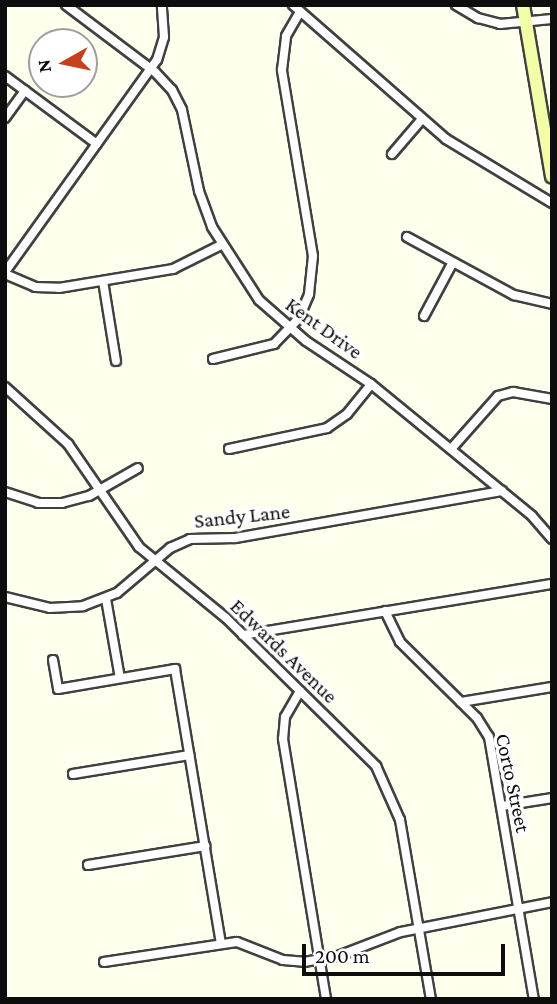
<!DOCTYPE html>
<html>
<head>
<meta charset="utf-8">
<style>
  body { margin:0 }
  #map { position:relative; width:557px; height:1004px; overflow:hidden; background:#feffed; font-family:"Crimson Pro",serif }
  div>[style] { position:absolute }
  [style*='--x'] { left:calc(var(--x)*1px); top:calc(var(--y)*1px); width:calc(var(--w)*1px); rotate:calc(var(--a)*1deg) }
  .roads { filter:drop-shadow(2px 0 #404040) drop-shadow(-2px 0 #404040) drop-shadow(0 2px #404040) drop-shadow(0 -2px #404040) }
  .street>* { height:8px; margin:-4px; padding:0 4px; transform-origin:4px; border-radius:4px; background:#fff }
  .secondary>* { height:12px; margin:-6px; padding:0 6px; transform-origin:6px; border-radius:6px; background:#f2ffa8 }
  span { translate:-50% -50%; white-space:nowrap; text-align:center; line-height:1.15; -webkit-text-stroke:7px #fff; paint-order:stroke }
  .street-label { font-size:21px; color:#0d0d0d }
  .frame { position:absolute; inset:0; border:7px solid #0d0d0d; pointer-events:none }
  .north { position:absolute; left:28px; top:28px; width:70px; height:70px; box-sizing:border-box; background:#fff; border:2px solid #9e9e9e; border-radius:50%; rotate:261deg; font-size:19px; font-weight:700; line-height:28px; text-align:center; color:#0d0d0d }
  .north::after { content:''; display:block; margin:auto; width:24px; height:32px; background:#c5401d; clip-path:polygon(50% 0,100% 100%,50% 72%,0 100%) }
  .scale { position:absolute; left:302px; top:944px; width:203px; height:32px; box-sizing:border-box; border:4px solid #0d0d0d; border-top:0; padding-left:9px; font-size:21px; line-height:24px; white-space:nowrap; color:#0d0d0d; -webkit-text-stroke:5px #fff; paint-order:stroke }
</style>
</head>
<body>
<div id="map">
  <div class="roads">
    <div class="street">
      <i style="--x:66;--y:5;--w:111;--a:37"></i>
      <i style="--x:155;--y:72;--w:25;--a:47"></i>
      <i style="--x:172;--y:90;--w:22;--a:63"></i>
      <i style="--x:182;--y:110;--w:83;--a:78.1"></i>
      <i style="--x:199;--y:191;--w:38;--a:70"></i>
      <i style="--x:212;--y:227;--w:87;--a:57.2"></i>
      <i style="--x:259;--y:300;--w:62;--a:41.1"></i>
      <i style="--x:306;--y:341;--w:78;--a:33.5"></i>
      <i style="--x:371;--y:384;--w:208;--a:39.3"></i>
      <i style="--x:532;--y:516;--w:30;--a:49"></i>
      <i style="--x:293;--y:5;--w:203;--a:41.2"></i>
      <i style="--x:446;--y:139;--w:124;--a:31.1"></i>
      <i style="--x:456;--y:5;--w:26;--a:31"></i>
      <i style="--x:478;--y:18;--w:23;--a:15"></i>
      <i style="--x:500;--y:24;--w:52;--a:-5.5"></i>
      <i style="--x:5;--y:76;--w:114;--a:36.5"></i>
      <i style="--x:5;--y:118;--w:34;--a:-54"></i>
      <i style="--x:392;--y:154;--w:46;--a:-49.4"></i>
      <i style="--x:407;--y:237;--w:122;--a:28.5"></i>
      <i style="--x:514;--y:295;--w:39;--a:13"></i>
      <i style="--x:5;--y:272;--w:261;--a:-54.4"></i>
      <i style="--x:157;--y:60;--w:24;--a:-73"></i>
      <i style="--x:164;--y:37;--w:32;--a:-94"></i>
      <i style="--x:5;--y:274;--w:33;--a:23"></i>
      <i style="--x:35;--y:287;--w:24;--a:2"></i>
      <i style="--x:59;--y:288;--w:116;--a:-9.5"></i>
      <i style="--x:173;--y:269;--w:54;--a:-26.6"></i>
      <i style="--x:103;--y:281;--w:81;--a:80.8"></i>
      <i style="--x:424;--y:316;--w:61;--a:-61.8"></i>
      <i style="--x:213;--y:359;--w:63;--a:-13.8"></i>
      <i style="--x:274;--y:344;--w:36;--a:-46"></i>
      <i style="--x:299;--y:318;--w:26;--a:-67"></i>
      <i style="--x:309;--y:294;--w:38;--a:-84"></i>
      <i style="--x:313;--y:256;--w:189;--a:-99.5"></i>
      <i style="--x:282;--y:70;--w:34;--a:-83"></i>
      <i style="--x:286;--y:36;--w:28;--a:-60"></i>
      <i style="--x:5;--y:387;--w:85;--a:42.1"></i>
      <i style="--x:68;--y:444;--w:125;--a:55.4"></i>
      <i style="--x:139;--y:547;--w:112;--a:39.2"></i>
      <i style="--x:226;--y:618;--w:211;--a:44.6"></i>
      <i style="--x:376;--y:766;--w:59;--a:66"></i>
      <i style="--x:400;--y:820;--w:182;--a:80.2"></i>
      <i style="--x:229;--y:449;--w:100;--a:-12.1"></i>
      <i style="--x:327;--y:428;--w:24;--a:-35"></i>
      <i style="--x:347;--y:414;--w:38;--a:-51"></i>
      <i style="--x:451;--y:449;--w:71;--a:-48.4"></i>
      <i style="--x:498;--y:396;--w:16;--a:-15"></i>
      <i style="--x:513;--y:392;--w:40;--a:10"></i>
      <i style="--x:5;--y:492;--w:35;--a:18"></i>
      <i style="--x:38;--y:503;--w:24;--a:0"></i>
      <i style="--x:62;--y:503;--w:28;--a:-15"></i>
      <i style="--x:89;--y:496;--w:56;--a:-29.7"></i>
      <i style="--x:5;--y:597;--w:46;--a:13.7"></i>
      <i style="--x:50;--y:608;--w:33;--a:-3"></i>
      <i style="--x:83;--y:606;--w:36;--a:-21"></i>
      <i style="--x:117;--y:593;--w:70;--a:-40.3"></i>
      <i style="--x:170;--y:548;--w:22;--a:-24"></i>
      <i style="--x:190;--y:539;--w:45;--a:-1.3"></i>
      <i style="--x:235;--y:538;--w:271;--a:-10"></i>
      <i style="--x:106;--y:599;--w:80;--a:80"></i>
      <i style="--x:385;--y:611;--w:34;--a:64"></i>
      <i style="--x:400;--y:642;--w:108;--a:44.6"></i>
      <i style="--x:477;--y:718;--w:22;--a:58"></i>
      <i style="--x:489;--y:737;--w:266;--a:80.3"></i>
      <i style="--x:243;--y:635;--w:313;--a:-9.4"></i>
      <i style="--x:53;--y:660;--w:29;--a:80"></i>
      <i style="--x:58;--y:689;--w:119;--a:-9.7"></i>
      <i style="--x:175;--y:669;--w:278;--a:80.5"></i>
      <i style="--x:300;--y:691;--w:30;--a:120"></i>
      <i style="--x:285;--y:717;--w:22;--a:95"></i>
      <i style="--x:283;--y:739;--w:264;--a:80.6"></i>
      <i style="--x:461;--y:702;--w:92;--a:-9.4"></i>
      <i style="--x:73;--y:774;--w:118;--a:-9.3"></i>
      <i style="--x:502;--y:806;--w:51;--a:-9.1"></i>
      <i style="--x:88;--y:865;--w:119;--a:-9.2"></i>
      <i style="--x:104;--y:962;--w:134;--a:-8.6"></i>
      <i style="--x:237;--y:942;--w:49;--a:21.4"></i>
      <i style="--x:283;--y:960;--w:21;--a:5"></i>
      <i style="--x:304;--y:962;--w:35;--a:-10"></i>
      <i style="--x:338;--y:956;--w:67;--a:-20.9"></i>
      <i style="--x:401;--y:932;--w:154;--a:-11.2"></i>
    </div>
    <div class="secondary">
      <i style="--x:523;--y:5;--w:174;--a:80.4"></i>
    </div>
  </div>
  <div class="street-label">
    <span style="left:324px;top:328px;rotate:36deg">Kent Drive</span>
    <span style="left:242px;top:516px;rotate:-6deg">Sandy Lane</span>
    <span style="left:284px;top:651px;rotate:44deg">Edwards Avenue</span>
    <span style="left:513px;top:783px;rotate:78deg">Corto Street</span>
  </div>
  <div class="frame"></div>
  <div class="north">N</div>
  <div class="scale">200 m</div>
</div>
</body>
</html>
